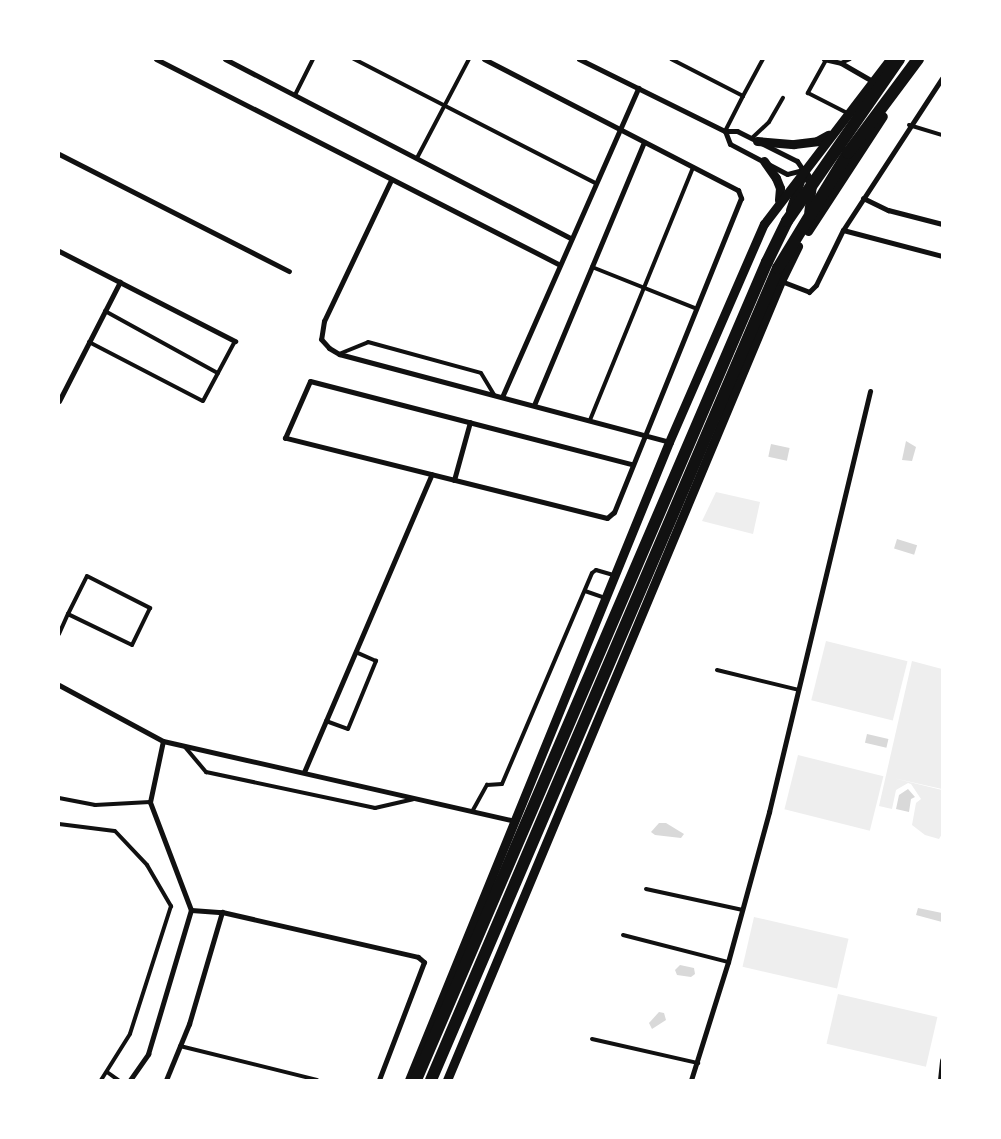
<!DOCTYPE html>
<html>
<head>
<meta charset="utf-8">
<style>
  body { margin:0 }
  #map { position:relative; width:1001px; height:1139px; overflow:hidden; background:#fff; font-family:Poppins,sans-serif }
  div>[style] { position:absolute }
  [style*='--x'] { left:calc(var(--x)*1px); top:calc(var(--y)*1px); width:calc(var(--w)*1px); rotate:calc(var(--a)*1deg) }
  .green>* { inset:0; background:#eee; transform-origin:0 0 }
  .water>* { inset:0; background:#d9d9d9; transform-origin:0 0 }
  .service>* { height:4px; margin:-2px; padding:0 2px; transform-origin:2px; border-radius:2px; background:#111 }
  .minor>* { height:5px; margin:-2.5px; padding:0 2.5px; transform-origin:2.5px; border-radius:2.5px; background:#111 }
  .tertiary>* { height:9px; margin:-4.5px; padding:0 4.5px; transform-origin:4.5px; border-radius:4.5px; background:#111 }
  .motorway>* { height:12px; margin:-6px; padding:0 6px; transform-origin:6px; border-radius:6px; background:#111 }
  span { translate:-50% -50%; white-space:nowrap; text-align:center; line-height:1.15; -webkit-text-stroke:4.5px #fff; paint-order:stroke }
  .frame { position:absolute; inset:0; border:60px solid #fff; pointer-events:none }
</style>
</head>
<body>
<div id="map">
  <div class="green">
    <i style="clip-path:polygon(716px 492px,760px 502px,753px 534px,702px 521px)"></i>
    <i style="left:826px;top:641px;width:84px;height:61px;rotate:14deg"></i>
    <i style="clip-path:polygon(912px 661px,942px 669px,942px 789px,893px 778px,942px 790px,942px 834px,939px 839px,925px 835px,912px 825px,916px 803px,921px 799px,911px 784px,908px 783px,896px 790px,892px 809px,879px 806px)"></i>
    <i style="left:798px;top:755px;width:88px;height:56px;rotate:14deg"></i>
    <i style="left:754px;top:917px;width:97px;height:51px;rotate:13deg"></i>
    <i style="left:838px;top:994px;width:102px;height:51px;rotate:13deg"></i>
  </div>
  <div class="water">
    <i style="clip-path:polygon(906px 441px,916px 447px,912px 461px,902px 460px)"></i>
    <i style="left:771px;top:444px;width:19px;height:13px;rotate:12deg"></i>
    <i style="left:897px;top:539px;width:21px;height:10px;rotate:17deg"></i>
    <i style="left:867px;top:734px;width:22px;height:9px;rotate:13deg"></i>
    <i style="clip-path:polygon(908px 789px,915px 797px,911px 799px,909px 812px,896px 809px,899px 795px)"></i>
    <i style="clip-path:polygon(659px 823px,666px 823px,684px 834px,681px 838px,655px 835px,651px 832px)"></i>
    <i style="clip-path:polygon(918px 908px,942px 913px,942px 922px,916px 915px)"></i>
    <i style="clip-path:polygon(680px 965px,694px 968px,695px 974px,691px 977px,677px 975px,675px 970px)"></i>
    <i style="clip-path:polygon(659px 1012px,664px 1013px,666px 1020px,652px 1029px,649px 1023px)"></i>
  </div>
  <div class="service">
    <i style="--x:354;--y:59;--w:271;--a:27.2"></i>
    <i style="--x:671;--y:59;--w:81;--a:27.2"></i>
    <i style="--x:743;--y:96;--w:39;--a:117"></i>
    <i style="--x:826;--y:60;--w:38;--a:119"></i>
    <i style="--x:808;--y:93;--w:44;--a:27.1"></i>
    <i style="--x:841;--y:63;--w:10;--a:-24"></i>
    <i style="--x:295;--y:95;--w:40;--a:-63.4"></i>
    <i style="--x:743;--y:96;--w:42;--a:-61.6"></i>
    <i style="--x:909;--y:125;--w:34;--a:17"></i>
    <i style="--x:752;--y:138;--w:23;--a:-43"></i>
    <i style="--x:769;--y:122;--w:28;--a:-60"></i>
    <i style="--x:417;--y:158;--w:112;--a:-62.3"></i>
    <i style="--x:592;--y:267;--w:113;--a:21.8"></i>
    <i style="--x:105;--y:311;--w:129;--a:28.8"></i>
    <i style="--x:89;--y:342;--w:128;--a:27.4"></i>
    <i style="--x:203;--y:401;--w:68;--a:-61.9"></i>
    <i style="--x:339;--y:354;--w:31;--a:-22"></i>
    <i style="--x:368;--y:342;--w:117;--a:15.3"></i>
    <i style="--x:481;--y:373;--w:26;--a:59"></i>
    <i style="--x:590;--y:420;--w:273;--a:-67.8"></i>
    <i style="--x:585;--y:591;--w:21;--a:19"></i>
    <i style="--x:59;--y:634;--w:22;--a:-66"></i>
    <i style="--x:68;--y:614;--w:42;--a:-63.4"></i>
    <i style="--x:87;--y:576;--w:71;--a:26.9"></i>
    <i style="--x:150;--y:608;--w:41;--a:115.9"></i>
    <i style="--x:132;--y:645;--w:71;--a:-154.2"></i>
    <i style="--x:717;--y:670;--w:84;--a:13.7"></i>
    <i style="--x:326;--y:721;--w:23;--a:20"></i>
    <i style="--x:348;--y:729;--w:74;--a:-67.6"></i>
    <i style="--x:376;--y:661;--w:22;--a:-156"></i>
    <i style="--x:185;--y:747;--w:33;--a:50"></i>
    <i style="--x:206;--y:772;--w:173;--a:12"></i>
    <i style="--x:375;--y:808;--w:39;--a:-13"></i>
    <i style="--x:59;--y:798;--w:37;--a:11"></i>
    <i style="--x:95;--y:805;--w:55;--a:-3.1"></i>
    <i style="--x:473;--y:810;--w:29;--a:-61"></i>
    <i style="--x:487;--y:785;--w:15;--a:-4"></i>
    <i style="--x:502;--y:784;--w:229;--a:-66.9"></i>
    <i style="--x:592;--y:573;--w:5;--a:-37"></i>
    <i style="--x:596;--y:570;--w:18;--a:16"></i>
    <i style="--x:59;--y:824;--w:56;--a:7.1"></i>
    <i style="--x:115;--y:831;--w:47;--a:46.7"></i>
    <i style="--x:147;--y:865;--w:48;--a:59.7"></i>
    <i style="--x:171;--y:906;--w:134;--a:107.8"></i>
    <i style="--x:130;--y:1034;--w:54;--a:122.2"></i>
    <i style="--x:646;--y:889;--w:99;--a:12.2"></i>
    <i style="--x:623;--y:935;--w:108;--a:14.4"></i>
    <i style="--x:592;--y:1039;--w:109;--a:12.8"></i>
    <i style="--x:180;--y:1046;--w:141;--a:13.9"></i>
    <i style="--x:107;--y:1072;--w:14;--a:36"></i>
  </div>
  <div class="minor">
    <i style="--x:156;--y:59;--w:453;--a:27"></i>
    <i style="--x:225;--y:59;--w:390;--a:27.4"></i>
    <i style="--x:484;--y:59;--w:286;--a:27.3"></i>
    <i style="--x:738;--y:190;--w:9;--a:69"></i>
    <i style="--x:741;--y:198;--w:339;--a:112"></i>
    <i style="--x:614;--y:512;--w:9;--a:139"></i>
    <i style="--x:607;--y:518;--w:332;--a:-166"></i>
    <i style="--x:285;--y:438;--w:62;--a:-66.3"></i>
    <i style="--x:310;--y:381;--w:333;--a:14.5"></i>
    <i style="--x:579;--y:59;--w:163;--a:26.3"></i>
    <i style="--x:725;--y:131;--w:12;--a:0"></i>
    <i style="--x:737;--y:131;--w:67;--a:26.6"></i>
    <i style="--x:797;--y:161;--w:11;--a:56"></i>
    <i style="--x:803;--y:170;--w:16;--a:166"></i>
    <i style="--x:787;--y:174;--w:64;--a:-152.2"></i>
    <i style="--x:730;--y:144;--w:14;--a:-111"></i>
    <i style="--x:824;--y:59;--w:17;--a:13"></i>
    <i style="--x:841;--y:63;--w:36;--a:30"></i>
    <i style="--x:59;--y:154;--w:258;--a:27"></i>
    <i style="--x:391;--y:180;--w:156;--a:115.4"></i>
    <i style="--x:324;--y:321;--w:18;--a:99"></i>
    <i style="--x:321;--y:339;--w:12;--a:48"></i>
    <i style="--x:329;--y:348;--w:12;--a:31"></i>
    <i style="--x:339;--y:354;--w:342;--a:14.9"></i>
    <i style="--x:863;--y:198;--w:28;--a:26"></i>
    <i style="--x:888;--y:210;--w:56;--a:14.5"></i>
    <i style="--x:843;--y:230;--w:102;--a:14.7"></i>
    <i style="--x:59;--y:251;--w:198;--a:27.1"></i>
    <i style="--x:781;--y:281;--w:30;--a:21"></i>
    <i style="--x:809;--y:292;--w:10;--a:-45"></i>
    <i style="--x:816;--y:285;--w:61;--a:-63.9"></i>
    <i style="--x:843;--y:230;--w:181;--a:-56.9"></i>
    <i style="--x:502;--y:397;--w:338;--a:-66.2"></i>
    <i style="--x:59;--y:401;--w:134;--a:-62.9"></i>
    <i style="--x:534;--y:405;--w:285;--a:-67.3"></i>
    <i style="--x:454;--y:480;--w:60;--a:-74.6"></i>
    <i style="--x:59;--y:685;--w:118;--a:28.3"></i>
    <i style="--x:163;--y:741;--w:361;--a:12.8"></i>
    <i style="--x:304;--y:772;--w:324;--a:-66.8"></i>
    <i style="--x:191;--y:910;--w:31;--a:4"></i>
    <i style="--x:222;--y:912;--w:201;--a:12.9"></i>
    <i style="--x:418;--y:957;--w:8;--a:40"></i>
    <i style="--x:424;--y:962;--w:126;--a:110.9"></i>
    <i style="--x:130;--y:1080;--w:32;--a:-55"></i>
    <i style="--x:148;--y:1054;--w:150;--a:-73.4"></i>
    <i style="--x:191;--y:910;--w:116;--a:-110.8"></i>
    <i style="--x:150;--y:802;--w:62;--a:-78"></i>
    <i style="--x:166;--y:1080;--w:61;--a:-67.7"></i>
    <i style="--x:189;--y:1024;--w:117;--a:-73.6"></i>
    <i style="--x:691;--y:1080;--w:124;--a:-72.6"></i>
    <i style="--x:728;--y:962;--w:156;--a:-74.7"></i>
    <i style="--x:769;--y:812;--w:433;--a:-76.5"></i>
    <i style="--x:940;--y:1080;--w:20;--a:-84"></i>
  </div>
  <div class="tertiary">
    <i style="--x:757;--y:141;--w:37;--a:5"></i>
    <i style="--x:794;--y:144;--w:23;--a:-7"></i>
    <i style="--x:817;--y:141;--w:13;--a:-29"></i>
    <i style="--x:764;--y:161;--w:21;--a:55"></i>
    <i style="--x:776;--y:178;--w:11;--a:68"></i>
    <i style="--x:780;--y:188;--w:12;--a:95"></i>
    <i style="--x:803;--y:170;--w:17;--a:59"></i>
    <i style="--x:812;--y:185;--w:27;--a:98"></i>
    <i style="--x:790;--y:210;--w:37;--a:-71"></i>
    <i style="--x:808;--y:231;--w:137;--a:-56.9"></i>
    <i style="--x:409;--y:1080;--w:689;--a:-67.83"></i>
    <i style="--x:669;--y:442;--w:238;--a:-66.5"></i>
    <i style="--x:764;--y:224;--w:208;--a:-52.6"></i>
    <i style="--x:447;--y:1080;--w:866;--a:-67.31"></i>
    <i style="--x:781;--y:281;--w:39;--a:-64"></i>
  </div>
  <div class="motorway">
    <i style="--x:416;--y:1080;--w:890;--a:-66.78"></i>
    <i style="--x:767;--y:262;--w:46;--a:-64"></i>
    <i style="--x:787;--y:221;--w:197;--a:-55.3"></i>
    <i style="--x:431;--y:1080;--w:883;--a:-66.86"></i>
    <i style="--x:778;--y:268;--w:135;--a:-58.7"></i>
    <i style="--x:848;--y:153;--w:117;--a:-53.3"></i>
  </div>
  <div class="frame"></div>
</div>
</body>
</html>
